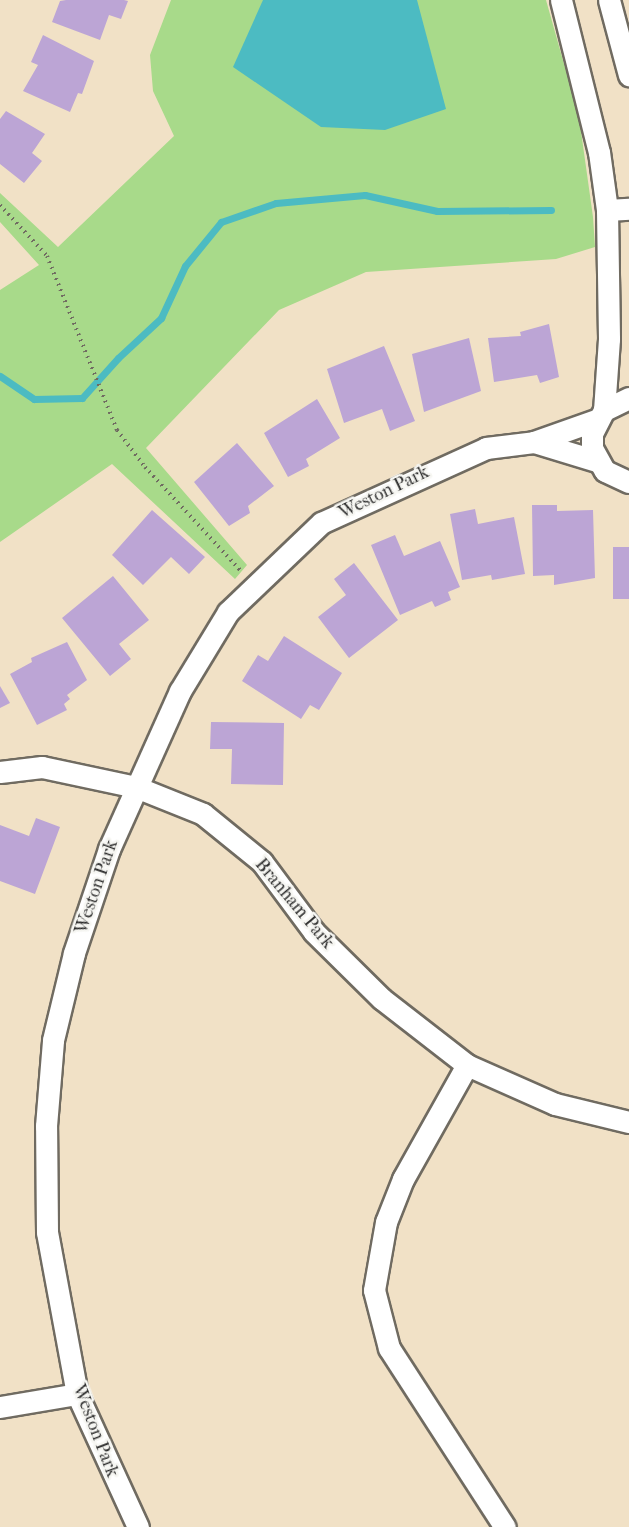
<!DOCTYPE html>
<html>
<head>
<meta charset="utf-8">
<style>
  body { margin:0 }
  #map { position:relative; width:629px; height:1527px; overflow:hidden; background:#f1e1c6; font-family:"IM FELL French Canon",serif }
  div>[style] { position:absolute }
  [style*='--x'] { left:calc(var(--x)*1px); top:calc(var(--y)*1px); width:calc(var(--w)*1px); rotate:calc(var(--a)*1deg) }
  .green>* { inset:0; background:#a8da8a }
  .water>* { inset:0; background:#4cbbc2 }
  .stream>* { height:7px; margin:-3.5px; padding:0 3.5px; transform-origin:3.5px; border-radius:3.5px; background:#4cbbc2 }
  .building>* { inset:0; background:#bca5d5; transform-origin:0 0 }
  .path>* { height:4px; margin-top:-2px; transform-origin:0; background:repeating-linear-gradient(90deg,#706b61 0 1.5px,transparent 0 6px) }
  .roads { filter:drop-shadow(2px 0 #706b61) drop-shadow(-2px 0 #706b61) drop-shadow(0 2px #706b61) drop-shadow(0 -2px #706b61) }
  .minor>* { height:21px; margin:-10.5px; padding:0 10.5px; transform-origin:10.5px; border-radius:10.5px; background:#fff }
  span { translate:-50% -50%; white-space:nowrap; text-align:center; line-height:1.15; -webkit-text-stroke:5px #f6f6f2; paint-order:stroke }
  .street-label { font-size:18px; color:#2b2b2b }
</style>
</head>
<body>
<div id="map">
  <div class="green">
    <i style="clip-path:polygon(171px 0,546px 0,579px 117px,593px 217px,595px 247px,556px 259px,366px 272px,279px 310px,146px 448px,247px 565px,235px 579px,112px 464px,0 542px,0 290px,39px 265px,0 222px,0 193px,58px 247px,174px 136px,153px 91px,150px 55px)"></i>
  </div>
  <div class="water">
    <i style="clip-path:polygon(263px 0,417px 0,446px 109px,385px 130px,321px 127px,233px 67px)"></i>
  </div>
  <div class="stream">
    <i style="--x:0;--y:376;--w:41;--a:34.1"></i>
    <i style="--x:34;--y:399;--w:48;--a:-1.2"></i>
    <i style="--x:82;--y:398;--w:54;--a:-48"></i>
    <i style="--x:118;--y:358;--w:59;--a:-42.9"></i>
    <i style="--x:161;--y:318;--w:57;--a:-65.2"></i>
    <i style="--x:185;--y:266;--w:57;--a:-50.7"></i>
    <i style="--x:221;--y:222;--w:58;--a:-19.1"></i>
    <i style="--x:276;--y:203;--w:89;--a:-5.1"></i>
    <i style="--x:365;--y:195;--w:74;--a:12.5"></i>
    <i style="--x:437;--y:211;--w:114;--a:-0.5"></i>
  </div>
  <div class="building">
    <i style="clip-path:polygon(66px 0,124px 0,128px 1px,121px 19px,109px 15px,100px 40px,52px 22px,60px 1px)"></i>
    <i style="clip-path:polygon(43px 35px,94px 61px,82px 94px,78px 93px,70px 112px,23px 91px,38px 65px,31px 62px)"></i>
    <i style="clip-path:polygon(6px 111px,45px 134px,32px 153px,42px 161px,24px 183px,0 164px,0 119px)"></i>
    <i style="clip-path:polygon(549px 324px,559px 377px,540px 383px,537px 375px,494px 382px,488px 338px,521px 336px,520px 332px)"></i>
    <i style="clip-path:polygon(469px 338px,481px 391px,424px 412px,412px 354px)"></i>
    <i style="clip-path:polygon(384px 346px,415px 421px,390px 431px,382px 409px,344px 423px,327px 369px)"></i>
    <i style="clip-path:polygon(317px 399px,340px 438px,306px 459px,309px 466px,288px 477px,264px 433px)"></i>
    <i style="clip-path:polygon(237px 443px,274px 486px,248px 506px,250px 513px,229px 526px,194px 482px)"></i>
    <i style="clip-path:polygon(532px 505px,557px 505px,557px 511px,593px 510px,595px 578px,554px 585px,554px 575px,533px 576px)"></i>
    <i style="clip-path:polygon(475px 509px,478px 524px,514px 517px,525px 574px,492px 580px,491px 575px,462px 580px,450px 514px)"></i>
    <i style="clip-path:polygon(152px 510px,205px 557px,189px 574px,171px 557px,143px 585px,112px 555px)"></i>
    <i style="clip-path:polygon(395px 535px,404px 556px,440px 541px,460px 587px,448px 592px,451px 600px,435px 607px,432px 601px,400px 615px,371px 545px)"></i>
    <i style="left:613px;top:547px;width:16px;height:52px"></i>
    <i style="clip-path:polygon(354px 563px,398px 620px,349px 658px,318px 617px,346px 595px,334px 579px)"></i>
    <i style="clip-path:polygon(113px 576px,149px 620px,119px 644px,131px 659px,110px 676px,62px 618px)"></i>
    <i style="clip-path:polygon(284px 636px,342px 673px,319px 710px,310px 705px,301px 719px,242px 681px,258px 655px,268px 661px)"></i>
    <i style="clip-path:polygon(67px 642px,87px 680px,67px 695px,70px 699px,64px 704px,67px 710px,37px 725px,10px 674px,32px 662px,31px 658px)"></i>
    <i style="clip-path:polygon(0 686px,10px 703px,0 708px)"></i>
    <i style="clip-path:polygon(211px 722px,284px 723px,283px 785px,231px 784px,232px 749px,210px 749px)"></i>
    <i style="clip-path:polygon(36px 818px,60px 827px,35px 894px,0 881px,0 825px,29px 836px)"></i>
  </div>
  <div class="path">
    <i style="--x:0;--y:205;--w:69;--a:47.3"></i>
    <i style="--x:47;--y:256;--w:188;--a:68.1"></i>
    <i style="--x:117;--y:430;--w:46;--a:52.9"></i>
    <i style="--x:145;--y:467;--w:143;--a:47.3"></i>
  </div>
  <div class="roads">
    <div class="minor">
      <i style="--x:561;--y:0;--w:157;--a:76"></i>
      <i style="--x:599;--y:152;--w:59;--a:82.1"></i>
      <i style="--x:607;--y:210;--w:129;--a:89.1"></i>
      <i style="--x:609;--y:339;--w:71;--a:94"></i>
      <i style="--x:609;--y:0;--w:78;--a:75.1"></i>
      <i style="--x:607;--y:210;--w:22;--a:-3"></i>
      <i style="--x:629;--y:398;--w:28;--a:154"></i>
      <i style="--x:604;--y:410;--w:27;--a:117"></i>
      <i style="--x:592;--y:434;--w:14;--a:90"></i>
      <i style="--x:592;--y:448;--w:26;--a:61"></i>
      <i style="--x:605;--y:471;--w:26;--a:25"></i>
      <i style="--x:534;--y:442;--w:66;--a:16.8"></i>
      <i style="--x:0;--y:772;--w:42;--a:-6.8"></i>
      <i style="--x:42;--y:767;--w:96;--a:12"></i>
      <i style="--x:136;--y:787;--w:72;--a:21.9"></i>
      <i style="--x:203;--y:814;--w:76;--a:39.1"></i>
      <i style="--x:262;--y:862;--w:87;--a:53.4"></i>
      <i style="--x:314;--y:932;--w:95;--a:44.6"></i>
      <i style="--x:382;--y:999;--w:108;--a:37.8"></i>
      <i style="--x:467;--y:1065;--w:96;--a:23.9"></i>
      <i style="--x:555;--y:1104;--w:76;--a:13.7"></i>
      <i style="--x:467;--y:1065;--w:131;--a:119.3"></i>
      <i style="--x:403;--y:1179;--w:46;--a:111.6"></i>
      <i style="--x:386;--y:1222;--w:69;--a:100"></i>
      <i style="--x:374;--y:1290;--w:60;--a:75.5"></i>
      <i style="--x:389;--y:1348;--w:213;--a:57.1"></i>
      <i style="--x:0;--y:1407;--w:78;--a:-9.6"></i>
      <i style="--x:138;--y:1527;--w:146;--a:-114.6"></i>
      <i style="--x:77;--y:1394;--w:165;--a:-100.5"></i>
      <i style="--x:47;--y:1232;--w:106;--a:-90.5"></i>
      <i style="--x:46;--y:1126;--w:86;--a:-85.3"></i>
      <i style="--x:53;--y:1040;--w:89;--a:-76.4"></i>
      <i style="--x:74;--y:953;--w:110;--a:-71.4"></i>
      <i style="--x:109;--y:849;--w:173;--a:-65.8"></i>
      <i style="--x:180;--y:691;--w:92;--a:-58.7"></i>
      <i style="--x:228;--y:612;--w:129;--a:-43.7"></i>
      <i style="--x:321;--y:523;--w:181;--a:-24.4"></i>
      <i style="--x:486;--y:448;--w:48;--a:-7.1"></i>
      <i style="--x:534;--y:442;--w:66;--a:-19.5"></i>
    </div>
  </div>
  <div class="street-label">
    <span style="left:384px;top:493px;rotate:-26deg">Weston Park</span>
    <span style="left:97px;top:887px;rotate:-71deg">Weston Park</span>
    <span style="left:294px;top:904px;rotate:50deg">Branham Park</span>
    <span style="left:95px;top:1431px;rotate:69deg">Weston Park</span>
  </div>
</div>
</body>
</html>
